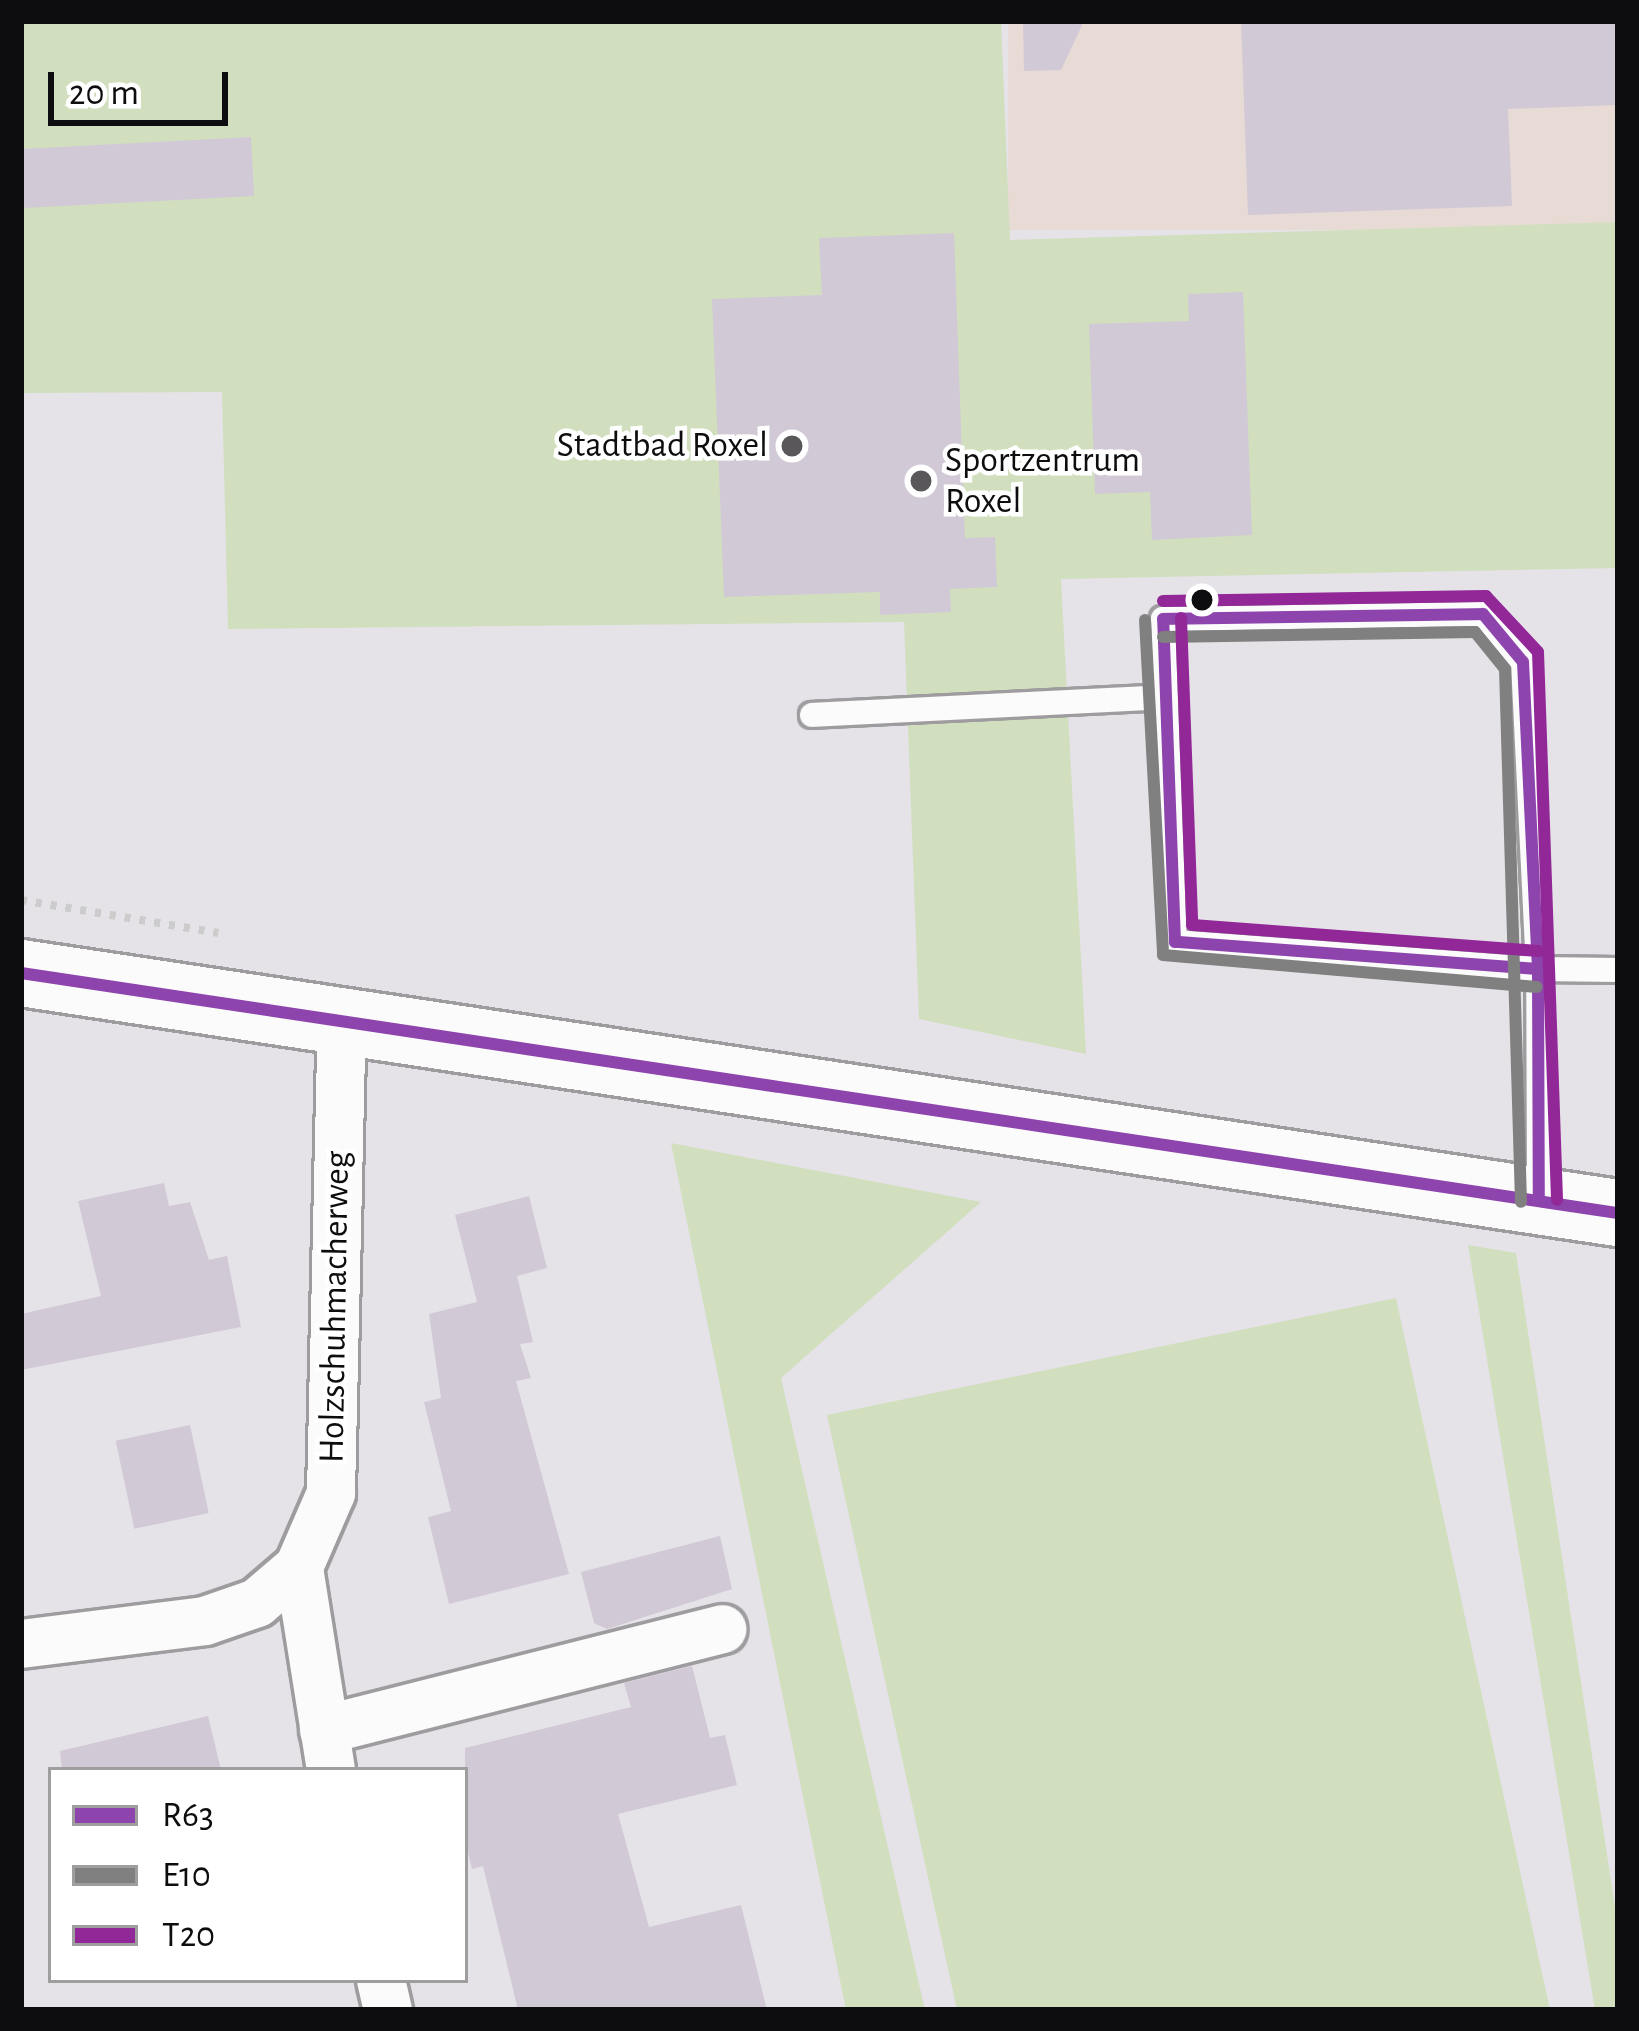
<!DOCTYPE html>
<html>
<head>
<meta charset="utf-8">
<style>
  body { margin:0 }
  #map { position:relative; width:1639px; height:2031px; overflow:hidden; background:#e5e3e7; font-family:"Alegreya Sans",sans-serif }
  div>[style] { position:absolute }
  [style*='--x'] { left:calc(var(--x)*1px); top:calc(var(--y)*1px); width:calc(var(--w)*1px); rotate:calc(var(--a)*1deg) }
  .education>* { inset:0; background:#e8dbd6; transform-origin:0 0 }
  .green>* { inset:0; background:#d1dfbf }
  .building>* { inset:0; background:#d1c9d6; transform-origin:0 0 }
  .path>* { height:8px; margin-top:-4px; transform-origin:0; background:repeating-linear-gradient(90deg,#cccccd 0 6px,transparent 0 15px) }
  .roads { filter:drop-shadow(3px 0 #9e9c9f) drop-shadow(-3px 0 #9e9c9f) drop-shadow(0 3px #9e9c9f) drop-shadow(0 -3px #9e9c9f) }
  .lane>* { height:24px; margin:-12px; padding:0 12px; transform-origin:12px; border-radius:12px; background:#fbfbfb }
  .street>* { height:48px; margin:-24px; padding:0 24px; transform-origin:24px; border-radius:24px; background:#fbfbfb }
  .secondary>* { height:66px; margin:-33px; padding:0 33px; transform-origin:33px; border-radius:33px; background:#fbfbfb }
  .bus-1>* { height:12px; margin:-6px; padding:0 6px; transform-origin:6px; border-radius:6px; background:#8e44ad }
  .bus-2>* { height:12px; margin:-6px; padding:0 6px; transform-origin:6px; border-radius:6px; background:#808080 }
  .bus-3>* { height:12px; margin:-6px; padding:0 6px; transform-origin:6px; border-radius:6px; background:#922898 }
  .dots>* { width:33px; height:33px; translate:-50% -50%; box-sizing:border-box; border:6px solid #fff; border-radius:50% }
  span { translate:-50% -50%; white-space:nowrap; text-align:center; line-height:1.15; -webkit-text-stroke:9px #fff; paint-order:stroke }
  .poi-label { font-size:36px; color:#0d0c0e }
  .right { translate:-100% -50%; text-align:right }
  .left { translate:0 -50%; text-align:left }
  .street-label { font-size:36px; color:#0d0c0e }
  .frame { position:absolute; inset:0; border:24px solid #0d0c0e; pointer-events:none }
  .legend { position:absolute; left:48px; top:1767px; width:420px; height:216px; box-sizing:border-box; background:#fff; border:3px solid #9e9e9f; margin:0; padding:15px 21px; list-style:none; font-size:36px; color:#0d0c0e }
  .legend li { display:flex; align-items:center; gap:24px; height:60px }
  .legend b { width:60px; border:3px solid #9e9e9f }
  .scale { position:absolute; left:48px; top:72px; width:180px; height:54px; box-sizing:border-box; border:6px solid #0d0c0e; border-top:0; padding-left:15px; font-size:36px; line-height:42px; white-space:nowrap; color:#0d0c0e; -webkit-text-stroke:9px #fff; paint-order:stroke }
</style>
</head>
<body>
<div id="map">
  <div class="education">
    <i style="left:1008px;top:21px;width:610px;height:209px"></i>
  </div>
  <div class="green">
    <i style="clip-path:polygon(21px 21px,1001px 21px,1010px 240px,1618px 222px,1618px 568px,1061px 579px,1086px 1054px,919px 1019px,904px 622px,228px 629px,222px 392px,21px 393px)"></i>
    <i style="clip-path:polygon(671px 1143px,981px 1202px,781px 1378px,925px 2010px,846px 2010px)"></i>
    <i style="clip-path:polygon(1468px 1245px,1516px 1253px,1618px 1927px,1618px 2010px,1595px 2010px)"></i>
    <i style="clip-path:polygon(1396px 1298px,1550px 2010px,957px 2010px,827px 1415px)"></i>
  </div>
  <div class="building">
    <i style="clip-path:polygon(1023px 21px,1084px 21px,1061px 70px,1024px 71px)"></i>
    <i style="clip-path:polygon(1241px 21px,1618px 21px,1618px 105px,1508px 109px,1512px 206px,1248px 215px)"></i>
    <i style="left:251px;top:137px;width:59px;height:230px;rotate:87deg"></i>
    <i style="clip-path:polygon(954px 233px,965px 538px,995px 537px,997px 587px,950px 589px,951px 612px,880px 615px,880px 592px,724px 597px,712px 299px,822px 295px,819px 238px)"></i>
    <i style="clip-path:polygon(1243px 292px,1252px 535px,1152px 540px,1150px 492px,1095px 494px,1089px 324px,1189px 321px,1188px 294px)"></i>
    <i style="clip-path:polygon(164px 1183px,169px 1206px,190px 1202px,209px 1260px,227px 1256px,241px 1327px,21px 1370px,21px 1314px,101px 1296px,78px 1201px)"></i>
    <i style="clip-path:polygon(529px 1196px,547px 1268px,517px 1276px,533px 1342px,520px 1344px,531px 1378px,516px 1381px,569px 1574px,449px 1604px,428px 1517px,451px 1511px,424px 1402px,441px 1398px,429px 1314px,477px 1302px,455px 1215px)"></i>
    <i style="left:190px;top:1425px;width:90px;height:76px;rotate:78deg"></i>
    <i style="clip-path:polygon(720px 1536px,732px 1589px,607px 1629px,594px 1623px,581px 1572px)"></i>
    <i style="clip-path:polygon(692px 1666px,710px 1738px,725px 1735px,737px 1785px,618px 1814px,649px 1927px,741px 1905px,767px 2010px,518px 2010px,483px 1866px,472px 1869px,465px 1840px,465px 1748px,631px 1707px,624px 1683px)"></i>
    <i style="clip-path:polygon(208px 1716px,221px 1770px,62px 1770px,60px 1751px)"></i>
  </div>
  <div class="path">
    <i style="--x:21;--y:900;--w:200;--a:9.5"></i>
  </div>
  <div class="roads">
    <div class="lane">
      <i style="--x:812;--y:715;--w:354;--a:-2.9"></i>
      <i style="--x:1539;--y:1199;--w:230;--a:-90.2"></i>
      <i style="--x:1538;--y:969;--w:307;--a:-92.8"></i>
      <i style="--x:1523;--y:662;--w:62;--a:-129.8"></i>
      <i style="--x:1483;--y:614;--w:320;--a:179.1"></i>
      <i style="--x:1163;--y:619;--w:323;--a:87.9"></i>
      <i style="--x:1175;--y:942;--w:364;--a:4.3"></i>
      <i style="--x:1538;--y:969;--w:80;--a:0.7"></i>
    </div>
    <div class="street">
      <i style="--x:21;--y:1644;--w:185;--a:-7.1"></i>
      <i style="--x:205;--y:1621;--w:55;--a:-19.1"></i>
      <i style="--x:257;--y:1603;--w:55;--a:-40.6"></i>
      <i style="--x:324;--y:1730;--w:411;--a:-14.2"></i>
      <i style="--x:331;--y:1770;--w:206;--a:-99"></i>
      <i style="--x:299;--y:1567;--w:81;--a:-66.6"></i>
      <i style="--x:331;--y:1493;--w:475;--a:-88.7"></i>
      <i style="--x:381;--y:1980;--w:31;--a:77"></i>
    </div>
    <div class="secondary">
      <i style="--x:21;--y:973;--w:1615;--a:8.55"></i>
    </div>
  </div>
  <div class="bus-1">
    <i style="--x:1483;--y:614;--w:62;--a:50.2"></i>
    <i style="--x:1523;--y:662;--w:307;--a:87.2"></i>
    <i style="--x:1538;--y:969;--w:364;--a:-175.7"></i>
    <i style="--x:1175;--y:942;--w:323;--a:-92.1"></i>
    <i style="--x:1163;--y:619;--w:320;--a:-0.9"></i>
    <i style="--x:1538;--y:969;--w:232;--a:89.8"></i>
    <i style="--x:21;--y:973;--w:1615;--a:8.55"></i>
  </div>
  <div class="bus-2">
    <i style="--x:1145;--y:620;--w:335;--a:86.9"></i>
    <i style="--x:1163;--y:955;--w:375;--a:4.9"></i>
    <i style="--x:1163;--y:637;--w:312;--a:-0.9"></i>
    <i style="--x:1475;--y:632;--w:48;--a:51"></i>
    <i style="--x:1505;--y:669;--w:533;--a:88.28"></i>
  </div>
  <div class="bus-3">
    <i style="--x:1163;--y:601;--w:323;--a:-0.9"></i>
    <i style="--x:1486;--y:596;--w:76;--a:47.1"></i>
    <i style="--x:1538;--y:652;--w:548;--a:88.01"></i>
    <i style="--x:1181;--y:618;--w:307;--a:87.9"></i>
    <i style="--x:1192;--y:925;--w:348;--a:4.3"></i>
  </div>
  <div class="dots">
    <i style="left:792px;top:446px;background:#59575a"></i>
    <i style="left:921px;top:481px;background:#59575a"></i>
    <i style="left:1202px;top:600px;background:#0d0c0e"></i>
  </div>
  <div class="poi-label">
    <span class="right" style="left:768px;top:446px">Stadtbad Roxel</span>
    <span class="left" style="left:945px;top:481px">Sportzentrum<br>Roxel</span>
  </div>
  <div class="street-label">
    <span style="left:335px;top:1307px;rotate:-89deg">Holzschuhmacherweg</span>
  </div>
  <div class="frame"></div>
  <ul class="legend">
  <li><b style="height:15px;background:#8e44ad"></b>R63</li>
  <li><b style="height:15px;background:#808080"></b>E10</li>
  <li><b style="height:15px;background:#922898"></b>T20</li>
  </ul>
  <div class="scale">20 m</div>
</div>
</body>
</html>
